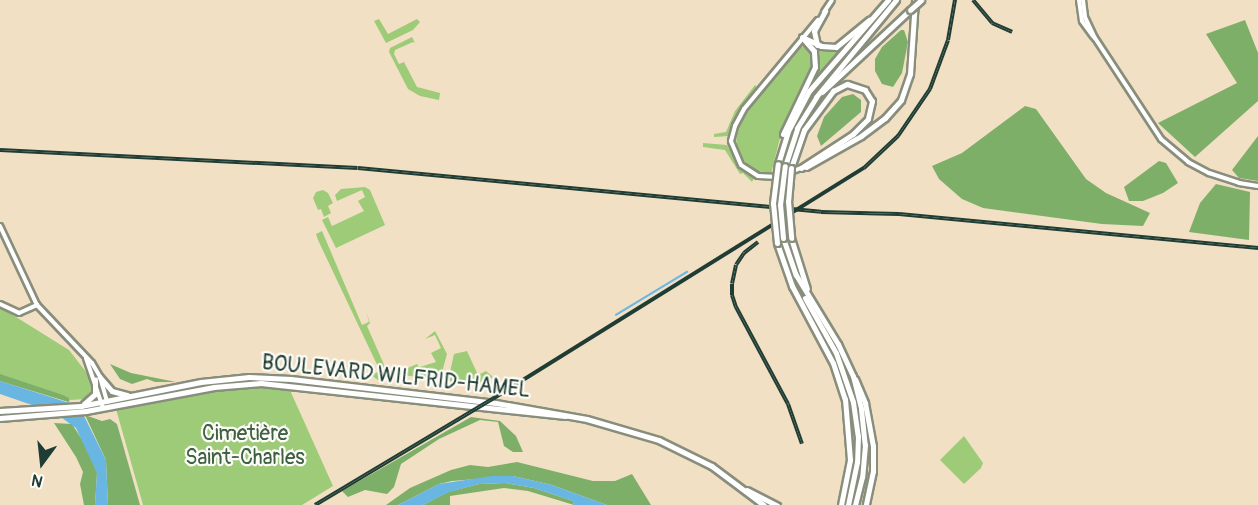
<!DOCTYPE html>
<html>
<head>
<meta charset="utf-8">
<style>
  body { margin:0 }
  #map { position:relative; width:1258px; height:505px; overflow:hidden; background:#f2e0c4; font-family:Pangolin,sans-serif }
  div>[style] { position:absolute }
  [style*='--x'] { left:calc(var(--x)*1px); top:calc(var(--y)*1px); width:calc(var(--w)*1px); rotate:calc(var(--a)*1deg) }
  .green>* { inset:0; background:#9dcb78 }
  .forest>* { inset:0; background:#7eaf68 }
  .water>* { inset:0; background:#69b6e3 }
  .stream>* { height:1.5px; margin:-0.75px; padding:0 0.75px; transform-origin:0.75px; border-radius:0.75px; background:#69b6e3 }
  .roads { filter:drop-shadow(2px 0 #888e7c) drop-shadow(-2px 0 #888e7c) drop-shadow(0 2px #888e7c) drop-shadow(0 -2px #888e7c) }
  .secondary>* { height:4px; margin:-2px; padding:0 2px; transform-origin:2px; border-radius:2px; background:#fff }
  .primary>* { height:4.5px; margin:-2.25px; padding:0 2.25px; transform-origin:2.25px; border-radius:2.25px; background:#fff }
  .highway>* { height:5px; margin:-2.5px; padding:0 2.5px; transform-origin:2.5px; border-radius:2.5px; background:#fff }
  .rail>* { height:4px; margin-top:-2px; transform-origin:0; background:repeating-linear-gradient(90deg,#fdfcf7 0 4.5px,#1f3d34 0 9px); box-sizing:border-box; border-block:2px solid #1f3d34 }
  .bridges { filter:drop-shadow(2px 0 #888e7c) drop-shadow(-2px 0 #888e7c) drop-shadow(0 2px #888e7c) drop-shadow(0 -2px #888e7c) }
  .highway-bridge>* { height:5px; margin:-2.5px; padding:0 2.5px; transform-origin:2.5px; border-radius:2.5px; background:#fff }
  span { translate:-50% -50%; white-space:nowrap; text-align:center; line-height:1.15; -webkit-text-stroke:4.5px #fdfcf7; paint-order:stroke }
  .street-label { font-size:21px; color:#1f3d34 }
  .park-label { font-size:21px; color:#3e6045 }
  .north { position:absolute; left:12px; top:433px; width:60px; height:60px; -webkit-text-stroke:4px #fdfcf7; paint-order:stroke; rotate:195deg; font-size:16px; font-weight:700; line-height:24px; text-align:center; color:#1f3d34 }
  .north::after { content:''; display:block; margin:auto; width:21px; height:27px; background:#1f3d34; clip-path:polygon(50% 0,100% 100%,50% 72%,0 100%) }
</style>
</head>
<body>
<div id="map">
  <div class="green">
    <i style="clip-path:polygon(379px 19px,388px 34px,417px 19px,420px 22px,413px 30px,386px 43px,374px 21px)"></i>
    <i style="clip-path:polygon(412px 37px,415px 43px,413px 42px,395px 50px,394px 54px,399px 64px,404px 62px,417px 87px,440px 93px,439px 100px,420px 96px,408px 89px,389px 52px,390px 48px)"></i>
    <i style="clip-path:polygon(846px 43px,847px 44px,804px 94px,817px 66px,818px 57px,813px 46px,831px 50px)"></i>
    <i style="clip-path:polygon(806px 46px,812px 54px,812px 68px,782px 130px,771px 174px,753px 170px,737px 153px,736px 133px,740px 124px,753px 103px,801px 47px)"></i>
    <i style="clip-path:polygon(755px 85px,758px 88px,739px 113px,729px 136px,714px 137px,714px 134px,726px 132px,735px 111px)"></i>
    <i style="clip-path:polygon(703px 143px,727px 145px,739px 166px,754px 178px,752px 182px,743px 173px,740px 174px,725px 150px,703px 147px)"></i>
    <i style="clip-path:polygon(365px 187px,370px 190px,385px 225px,336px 248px,322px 220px,328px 217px,332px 226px,364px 211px,358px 201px,365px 197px,362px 190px,337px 201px,335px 195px,341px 189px)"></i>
    <i style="clip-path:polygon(323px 190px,328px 193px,333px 203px,328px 206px,331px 213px,324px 217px,321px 209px,318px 210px,313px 198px,316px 192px)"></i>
    <i style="clip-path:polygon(322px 231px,362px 325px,369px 322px,366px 311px,370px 323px,367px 326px,389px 376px,388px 379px,378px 380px,371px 375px,380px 371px,318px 240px,316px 234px)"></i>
    <i style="clip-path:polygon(0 307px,69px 350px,90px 377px,92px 390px,86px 399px,70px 400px,69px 402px,0 381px)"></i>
    <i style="clip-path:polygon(435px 331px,447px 354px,441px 376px,434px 379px,394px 374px,417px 364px,419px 367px,423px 366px,436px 362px,431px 353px,441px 348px,435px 335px,425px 339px)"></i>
    <i style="clip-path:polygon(467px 351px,478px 375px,486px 371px,493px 377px,480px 384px,448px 381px,454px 354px)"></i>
    <i style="clip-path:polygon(246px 386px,289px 388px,333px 486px,302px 505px,143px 505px,116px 409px)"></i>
    <i style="clip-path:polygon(964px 436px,983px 463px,981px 468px,964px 484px,940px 460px)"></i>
  </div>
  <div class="forest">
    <i style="clip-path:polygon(1245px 20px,1258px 53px,1258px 101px,1195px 157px,1158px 123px,1237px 83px,1206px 34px)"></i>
    <i style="clip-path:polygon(901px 30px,904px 30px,908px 42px,902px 73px,893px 87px,882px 84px,875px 71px,875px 59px,882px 47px)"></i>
    <i style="clip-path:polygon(853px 94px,861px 100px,861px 112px,821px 146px,817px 136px,824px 117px,842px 97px)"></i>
    <i style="clip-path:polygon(1025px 106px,1036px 109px,1086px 179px,1106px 193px,1150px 213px,1143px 226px,1102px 224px,983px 208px,962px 199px,939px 179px,932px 166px,962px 153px)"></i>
    <i style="clip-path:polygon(1258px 136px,1258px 181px,1239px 178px,1232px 170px)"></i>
    <i style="clip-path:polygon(1159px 161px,1166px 163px,1178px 183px,1163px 193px,1143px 201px,1129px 201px,1124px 187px)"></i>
    <i style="clip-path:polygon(1216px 184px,1250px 192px,1249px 240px,1189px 232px,1200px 203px)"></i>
    <i style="clip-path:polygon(110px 364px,131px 373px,176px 382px,155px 382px,147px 379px,132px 384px,120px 379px)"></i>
    <i style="clip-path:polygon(0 374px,63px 395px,69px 398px,69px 402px,0 381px)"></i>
    <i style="clip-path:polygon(85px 415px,102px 421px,110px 419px,117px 424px,140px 505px,108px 505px,106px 460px)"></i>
    <i style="clip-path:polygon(471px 417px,500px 421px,516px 436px,523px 452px,513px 452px,504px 446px,498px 422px,480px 420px,439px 439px,401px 464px,394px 487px,387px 494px,365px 490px,348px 497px,342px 491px)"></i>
    <i style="clip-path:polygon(54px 423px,72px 424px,88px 449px,97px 473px,95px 505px,84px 505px,80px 484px,83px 472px,76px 457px)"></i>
    <i style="clip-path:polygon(517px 462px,593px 481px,615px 481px,632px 474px,651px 505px,607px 505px,552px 485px,513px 476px,452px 481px,439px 484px,398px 505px,386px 505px,410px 488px,451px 470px,470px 465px,488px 467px)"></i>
    <i style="clip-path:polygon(505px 483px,534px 488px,573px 501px,574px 505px,528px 491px,504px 488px,450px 496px,450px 505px,423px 505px,448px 492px,479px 484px)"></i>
  </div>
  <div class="water">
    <i style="clip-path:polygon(0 381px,79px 406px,106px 460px,108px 505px,95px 505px,97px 473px,76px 428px,55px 413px,0 394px)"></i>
    <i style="clip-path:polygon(492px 476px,513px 476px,552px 485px,607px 505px,574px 505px,573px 501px,534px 488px,505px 483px,479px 484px,449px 492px,423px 505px,398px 505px,439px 484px)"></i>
  </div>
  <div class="stream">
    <i style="--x:616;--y:315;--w:83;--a:-31.2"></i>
  </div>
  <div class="roads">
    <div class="secondary">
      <i style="--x:1079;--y:0;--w:21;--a:82"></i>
      <i style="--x:1082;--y:21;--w:19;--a:54"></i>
      <i style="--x:1083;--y:0;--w:17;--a:83"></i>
      <i style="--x:1085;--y:17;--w:23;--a:65"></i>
      <i style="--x:1095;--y:38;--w:121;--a:56.8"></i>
      <i style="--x:1161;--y:139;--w:35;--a:40"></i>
      <i style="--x:1188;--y:162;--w:24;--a:28"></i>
      <i style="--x:1209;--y:173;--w:32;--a:18"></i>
      <i style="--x:1239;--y:183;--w:19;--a:9"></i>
      <i style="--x:824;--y:12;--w:14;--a:-56"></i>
      <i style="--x:801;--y:168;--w:25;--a:159"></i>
      <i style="--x:778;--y:177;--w:20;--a:-177"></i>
      <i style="--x:758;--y:176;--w:20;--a:-147"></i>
      <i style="--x:741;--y:165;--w:26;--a:-113"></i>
      <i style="--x:731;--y:141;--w:16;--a:-75"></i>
      <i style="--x:735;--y:126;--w:19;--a:-62"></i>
      <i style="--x:744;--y:109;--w:116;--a:-50.3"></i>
      <i style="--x:0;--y:226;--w:87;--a:64.9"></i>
      <i style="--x:37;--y:305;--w:80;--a:46.5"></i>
      <i style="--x:92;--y:363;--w:16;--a:60"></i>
      <i style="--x:100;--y:377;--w:26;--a:74"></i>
      <i style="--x:0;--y:304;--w:21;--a:25"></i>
      <i style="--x:19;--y:313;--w:20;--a:-24"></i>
      <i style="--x:86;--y:358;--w:53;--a:71.2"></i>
    </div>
    <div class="primary">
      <i style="--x:100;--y:377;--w:18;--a:49"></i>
      <i style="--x:112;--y:391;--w:16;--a:15"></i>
      <i style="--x:84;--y:404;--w:15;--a:-42"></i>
      <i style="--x:95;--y:394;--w:14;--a:-90"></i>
      <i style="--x:0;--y:411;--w:81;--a:-3.5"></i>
      <i style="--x:81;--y:406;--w:122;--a:-11.3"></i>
      <i style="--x:201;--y:382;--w:48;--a:-5.9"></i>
      <i style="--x:249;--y:377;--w:42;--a:2.7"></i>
      <i style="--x:291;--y:379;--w:206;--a:6.7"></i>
      <i style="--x:496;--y:403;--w:92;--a:10"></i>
      <i style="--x:587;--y:419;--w:75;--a:16.3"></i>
      <i style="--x:659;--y:440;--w:59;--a:26.1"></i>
      <i style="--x:712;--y:466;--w:65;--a:36.9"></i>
      <i style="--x:0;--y:418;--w:86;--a:-4.7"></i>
      <i style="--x:86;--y:411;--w:130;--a:-10.6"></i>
      <i style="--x:214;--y:387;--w:47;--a:-4.9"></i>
      <i style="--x:261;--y:383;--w:306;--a:6.2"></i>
      <i style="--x:747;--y:490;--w:34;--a:27"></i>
    </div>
    <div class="highway">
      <i style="--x:802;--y:37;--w:21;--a:25"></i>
      <i style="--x:821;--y:46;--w:15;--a:4"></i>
      <i style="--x:836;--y:47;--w:43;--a:-39.3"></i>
      <i style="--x:817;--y:45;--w:14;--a:-102"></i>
      <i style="--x:814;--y:31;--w:23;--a:-61"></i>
      <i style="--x:822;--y:92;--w:120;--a:-43"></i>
      <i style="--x:783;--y:134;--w:74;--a:-64.5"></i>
      <i style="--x:815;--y:67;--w:16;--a:-94"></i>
      <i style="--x:814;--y:51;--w:18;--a:-131"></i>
      <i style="--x:778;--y:164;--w:34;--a:-73"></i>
      <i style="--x:788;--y:131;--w:45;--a:-62.3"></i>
      <i style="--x:809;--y:91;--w:121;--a:-49"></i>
      <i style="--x:785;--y:166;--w:40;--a:-72"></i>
      <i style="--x:797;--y:128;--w:36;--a:-58"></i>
      <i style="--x:816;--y:97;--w:126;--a:-50.5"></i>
      <i style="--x:806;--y:167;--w:63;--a:-29.4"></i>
      <i style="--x:861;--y:136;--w:30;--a:-37"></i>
      <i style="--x:885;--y:118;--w:24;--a:-48"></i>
      <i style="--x:901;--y:100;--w:28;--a:-71"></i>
      <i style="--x:910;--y:74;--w:74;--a:-86.1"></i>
      <i style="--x:791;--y:168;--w:40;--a:-71.1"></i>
      <i style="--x:804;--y:130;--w:49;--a:-53.4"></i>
      <i style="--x:833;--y:91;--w:16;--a:-27"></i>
      <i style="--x:847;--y:84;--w:19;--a:18"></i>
      <i style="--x:865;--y:90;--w:13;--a:58"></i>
      <i style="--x:872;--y:101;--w:18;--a:103"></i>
      <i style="--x:868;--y:119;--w:21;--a:135"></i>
      <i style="--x:853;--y:134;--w:62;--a:146.8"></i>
      <i style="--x:783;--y:238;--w:39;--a:71"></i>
      <i style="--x:796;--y:275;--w:81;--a:58.7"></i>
      <i style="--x:838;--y:344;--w:35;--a:65"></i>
      <i style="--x:853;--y:376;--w:34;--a:76"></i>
      <i style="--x:861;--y:409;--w:36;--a:84"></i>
      <i style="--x:865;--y:445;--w:32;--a:95"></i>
      <i style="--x:862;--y:477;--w:29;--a:104"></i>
      <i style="--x:791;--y:238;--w:53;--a:72.6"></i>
      <i style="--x:777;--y:243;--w:46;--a:70.8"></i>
      <i style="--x:792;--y:286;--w:87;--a:62"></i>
      <i style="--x:833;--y:363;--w:38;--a:72"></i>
      <i style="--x:845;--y:399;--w:61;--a:85.3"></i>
      <i style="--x:850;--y:460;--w:46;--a:101.3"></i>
      <i style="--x:805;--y:298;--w:63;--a:60.6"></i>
      <i style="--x:836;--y:353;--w:52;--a:70.9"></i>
      <i style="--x:853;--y:402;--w:34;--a:82"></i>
      <i style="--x:858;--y:436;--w:26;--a:92"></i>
      <i style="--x:857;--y:462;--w:44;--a:101.8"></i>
      <i style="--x:855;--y:379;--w:26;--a:67"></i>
      <i style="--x:865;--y:403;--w:44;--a:79.5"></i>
      <i style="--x:873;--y:446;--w:25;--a:90"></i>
      <i style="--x:873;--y:471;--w:35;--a:102"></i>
    </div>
  </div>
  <div class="rail">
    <i style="--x:973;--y:0;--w:30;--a:50"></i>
    <i style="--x:992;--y:23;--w:22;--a:24"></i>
    <i style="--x:0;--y:150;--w:358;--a:2.9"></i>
    <i style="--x:358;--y:168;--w:465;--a:5.4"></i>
    <i style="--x:821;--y:212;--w:78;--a:1.5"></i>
    <i style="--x:899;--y:214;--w:361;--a:5.4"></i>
    <i style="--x:758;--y:242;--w:18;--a:142"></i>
    <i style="--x:744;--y:253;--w:14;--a:124"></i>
    <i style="--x:736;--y:265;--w:19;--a:102"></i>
    <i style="--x:732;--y:284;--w:11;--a:90"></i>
    <i style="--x:732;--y:295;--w:13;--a:72"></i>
    <i style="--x:736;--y:307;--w:110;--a:61.8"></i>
    <i style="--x:788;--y:404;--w:42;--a:70.7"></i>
    <i style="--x:315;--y:505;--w:209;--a:-30.9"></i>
    <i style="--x:494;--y:398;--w:436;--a:-31.9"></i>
    <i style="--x:864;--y:168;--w:47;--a:-43.3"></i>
    <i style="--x:898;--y:136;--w:57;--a:-55.8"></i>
    <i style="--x:930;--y:89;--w:52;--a:-69.8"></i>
    <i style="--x:948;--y:40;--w:41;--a:-80.1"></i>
  </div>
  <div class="bridges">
    <div class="highway-bridge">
      <i style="--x:910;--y:10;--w:15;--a:-42"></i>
      <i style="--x:791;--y:168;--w:33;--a:95"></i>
      <i style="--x:788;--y:201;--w:37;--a:85"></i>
      <i style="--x:783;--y:238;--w:33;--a:-95"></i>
      <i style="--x:780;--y:205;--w:39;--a:-83"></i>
      <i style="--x:777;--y:243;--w:40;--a:-95.7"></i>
      <i style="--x:773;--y:203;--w:39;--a:-83"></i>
    </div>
  </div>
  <div class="street-label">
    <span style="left:396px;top:377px;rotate:6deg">BOULEVARD WILFRID-HAMEL</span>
  </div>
  <div class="park-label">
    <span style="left:245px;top:446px">Cimetière<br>Saint-Charles</span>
  </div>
  <div class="north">N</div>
</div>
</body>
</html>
